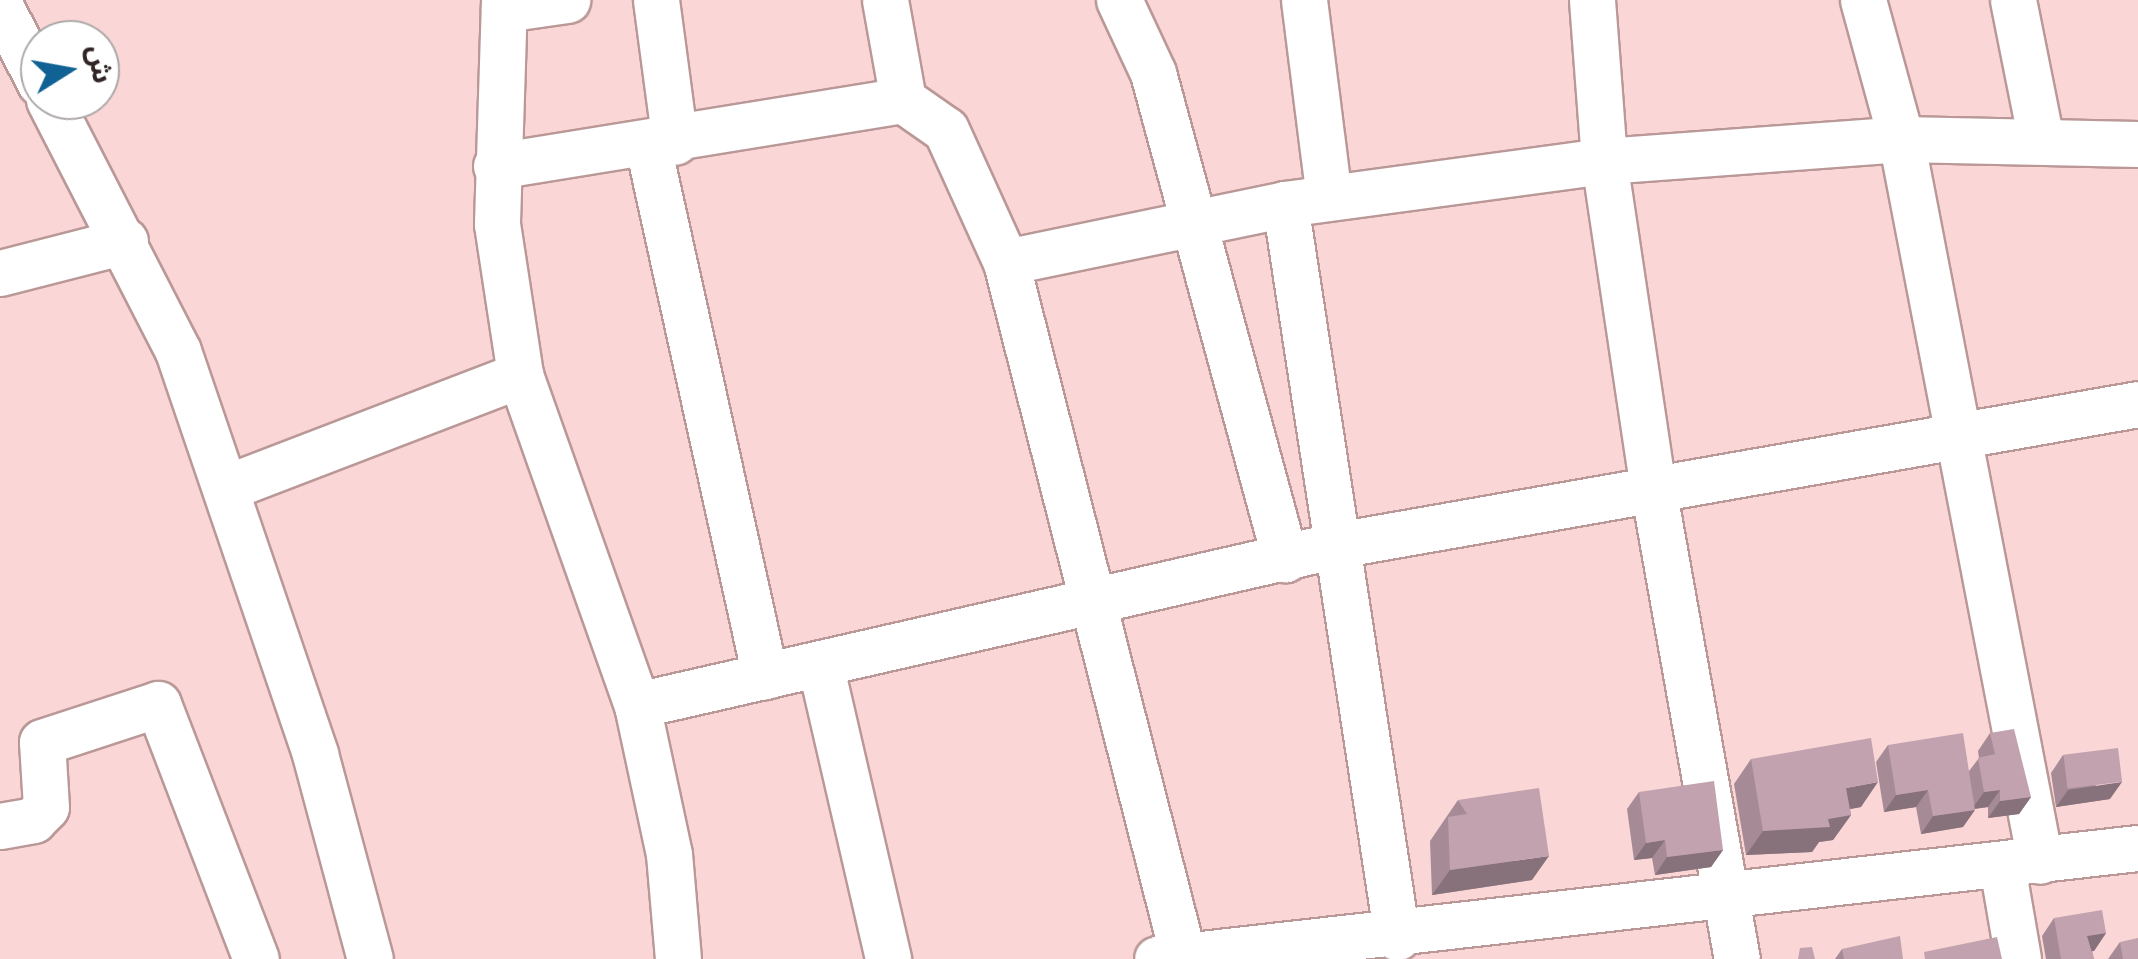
<!DOCTYPE html>
<html>
<head>
<meta charset="utf-8">
<style>
  body { margin:0 }
  #map { position:relative; width:2138px; height:959px; overflow:hidden; background:#fad6d6; font-family:Overpass,"Noto Sans Arabic",sans-serif }
  div>[style] { position:absolute }
  [style*='--x'] { left:calc(var(--x)*1px); top:calc(var(--y)*1px); width:calc(var(--w)*1px); rotate:calc(var(--a)*1deg) }
  .roads { filter:drop-shadow(2px 0 #b99897) drop-shadow(-2px 0 #b99897) drop-shadow(0 2px #b99897) drop-shadow(0 -2px #b99897) }
  .street>* { height:45px; margin:-22.5px; padding:0 22.5px; transform-origin:22.5px; border-radius:22.5px; background:#fff }
  .wall>* { inset:0; background:#a68b96 }
  .shaded-wall>* { inset:0; background:#87717a }
  .building>* { inset:0; background:#c1a2ae; transform-origin:0 0 }
  span { translate:-50% -50%; white-space:nowrap; text-align:center; line-height:1.15; -webkit-text-stroke:10px #fff; paint-order:stroke }
  .north { position:absolute; left:20px; top:20px; width:100px; height:100px; box-sizing:border-box; background:#fff; border:2px solid #ada8a8; border-radius:50%; rotate:79deg; font-size:28px; font-weight:700; line-height:40px; text-align:center; color:#322525 }
  .north::after { content:''; display:block; margin:auto; width:35px; height:45px; background:#116294; clip-path:polygon(50% 0,100% 100%,50% 72%,0 100%) }
</style>
</head>
<body>
<div id="map">
  <div class="roads">
    <div class="street">
      <i style="--x:504;--y:0;--w:224;--a:91.8"></i>
      <i style="--x:497;--y:224;--w:153;--a:81.3"></i>
      <i style="--x:520;--y:375;--w:350;--a:70.5"></i>
      <i style="--x:637;--y:705;--w:152;--a:77.9"></i>
      <i style="--x:669;--y:854;--w:105;--a:85.1"></i>
      <i style="--x:656;--y:0;--w:143;--a:82.4"></i>
      <i style="--x:885;--y:0;--w:102;--a:79.8"></i>
      <i style="--x:1119;--y:0;--w:81;--a:65"></i>
      <i style="--x:1153;--y:73;--w:504;--a:74.8"></i>
      <i style="--x:1304;--y:0;--w:199;--a:82.8"></i>
      <i style="--x:1592;--y:0;--w:161;--a:85.7"></i>
      <i style="--x:1604;--y:161;--w:331;--a:81.5"></i>
      <i style="--x:1653;--y:488;--w:478;--a:79.9"></i>
      <i style="--x:1863;--y:0;--w:144;--a:74.7"></i>
      <i style="--x:1901;--y:139;--w:735;--a:79.1"></i>
      <i style="--x:2013;--y:0;--w:143;--a:78.7"></i>
      <i style="--x:0;--y:6;--w:87;--a:62.5"></i>
      <i style="--x:504;--y:9;--w:64;--a:-8.1"></i>
      <i style="--x:49;--y:100;--w:282;--a:62.8"></i>
      <i style="--x:178;--y:351;--w:426;--a:71.2"></i>
      <i style="--x:315;--y:754;--w:212;--a:75"></i>
      <i style="--x:648;--y:146;--w:543;--a:77.55"></i>
      <i style="--x:496;--y:166;--w:412;--a:-9.2"></i>
      <i style="--x:903;--y:100;--w:52;--a:34.9"></i>
      <i style="--x:946;--y:130;--w:145;--a:65.6"></i>
      <i style="--x:1006;--y:262;--w:716;--a:75.69"></i>
      <i style="--x:1285;--y:204;--w:742;--a:81.32"></i>
      <i style="--x:1006;--y:262;--w:285;--a:-11.7"></i>
      <i style="--x:1285;--y:204;--w:322;--a:-7.7"></i>
      <i style="--x:1604;--y:161;--w:298;--a:-4.2"></i>
      <i style="--x:1901;--y:139;--w:237;--a:1.2"></i>
      <i style="--x:0;--y:273;--w:129;--a:-14.4"></i>
      <i style="--x:228;--y:487;--w:313;--a:-21"></i>
      <i style="--x:821;--y:668;--w:299;--a:77"></i>
      <i style="--x:637;--y:705;--w:718;--a:-12.88"></i>
      <i style="--x:1337;--y:545;--w:813;--a:-9.98"></i>
      <i style="--x:0;--y:826;--w:34;--a:-10"></i>
      <i style="--x:33;--y:820;--w:18;--a:-45"></i>
      <i style="--x:46;--y:807;--w:65;--a:-93.5"></i>
      <i style="--x:42;--y:742;--w:122;--a:-18.1"></i>
      <i style="--x:158;--y:704;--w:273;--a:69"></i>
      <i style="--x:2002;--y:866;--w:94;--a:80.2"></i>
      <i style="--x:1157;--y:959;--w:987;--a:-6.46"></i>
    </div>
  </div>
  <div class="wall">
    <i style="clip-path:polygon(1990px 733px,2031px 797px,2019px 814px,1988px 818px,1988px 807px,1975px 809px,1963px 827px,1921px 834px,1916px 807px,1884px 812px,1876px 762px,1888px 745px,1969px 771px,1979px 758px,1978px 751px)"></i>
    <i style="clip-path:polygon(2063px 755px,2110px 799px,2056px 807px,2051px 773px)"></i>
    <i style="clip-path:polygon(1751px 759px,1861px 807px,1850px 809px,1851px 815px,1833px 840px,1819px 842px,1812px 852px,1746px 855px,1734px 784px)"></i>
    <i style="clip-path:polygon(1639px 792px,1723px 850px,1711px 867px,1655px 875px,1652px 858px,1634px 860px,1627px 809px)"></i>
    <i style="clip-path:polygon(1458px 800px,1532px 880px,1432px 895px,1430px 841px)"></i>
    <i style="clip-path:polygon(2054px 918px,2106px 933px,2094px 951px,2092px 951px,2094px 959px,2046px 959px,2042px 936px)"></i>
    <i style="clip-path:polygon(2120px 942px,2138px 959px,2108px 959px)"></i>
    <i style="clip-path:polygon(1842px 949px,1903px 959px,1835px 959px)"></i>
  </div>
  <div class="shaded-wall">
    <i style="clip-path:polygon(1878px 782px,1861px 807px,1829px 813px,1846px 788px)"></i>
    <i style="clip-path:polygon(2122px 782px,2110px 799px,2056px 807px,2068px 790px)"></i>
    <i style="clip-path:polygon(1928px 790px,1916px 807px,1884px 812px,1896px 795px)"></i>
    <i style="clip-path:polygon(2000px 790px,1988px 807px,1972px 809px,1984px 792px)"></i>
    <i style="clip-path:polygon(2031px 797px,2019px 814px,1988px 818px,2000px 801px)"></i>
    <i style="clip-path:polygon(1975px 810px,1963px 827px,1921px 834px,1933px 816px)"></i>
    <i style="clip-path:polygon(1851px 815px,1833px 840px,1819px 842px,1812px 852px,1746px 855px,1763px 831px)"></i>
    <i style="clip-path:polygon(1665px 840px,1652px 858px,1634px 860px,1646px 843px)"></i>
    <i style="clip-path:polygon(1723px 850px,1711px 867px,1655px 875px,1667px 857px)"></i>
    <i style="clip-path:polygon(1549px 856px,1532px 880px,1432px 895px,1450px 870px)"></i>
    <i style="clip-path:polygon(2106px 933px,2094px 951px,2075px 954px,2087px 936px)"></i>
  </div>
  <div class="building">
    <i style="clip-path:polygon(2014px 729px,2031px 797px,2000px 801px,2000px 790px,1984px 792px,1978px 758px,1995px 754px,1990px 733px)"></i>
    <i style="clip-path:polygon(1963px 733px,1975px 810px,1933px 816px,1928px 790px,1896px 795px,1888px 745px)"></i>
    <i style="clip-path:polygon(1871px 738px,1878px 782px,1846px 788px,1851px 815px,1828px 819px,1830px 827px,1763px 831px,1751px 759px)"></i>
    <i style="left:2118px;top:748px;width:34px;height:55px;rotate:83deg"></i>
    <i style="clip-path:polygon(1714px 781px,1723px 850px,1667px 857px,1665px 840px,1646px 843px,1639px 792px)"></i>
    <i style="clip-path:polygon(1539px 788px,1549px 856px,1450px 870px,1448px 817px,1467px 814px,1458px 800px)"></i>
    <i style="clip-path:polygon(2102px 910px,2106px 933px,2087px 936px,2094px 959px,2061px 959px,2054px 918px)"></i>
    <i style="clip-path:polygon(1900px 936px,1903px 959px,1844px 959px,1842px 949px)"></i>
    <i style="clip-path:polygon(1997px 937px,2002px 959px,1925px 959px,1924px 952px)"></i>
    <i style="clip-path:polygon(2138px 938px,2138px 959px,2123px 959px,2120px 942px)"></i>
    <i style="clip-path:polygon(1812px 947px,1815px 959px,1798px 959px,1800px 948px)"></i>
  </div>
  <div class="north">ش</div>
</div>
</body>
</html>
